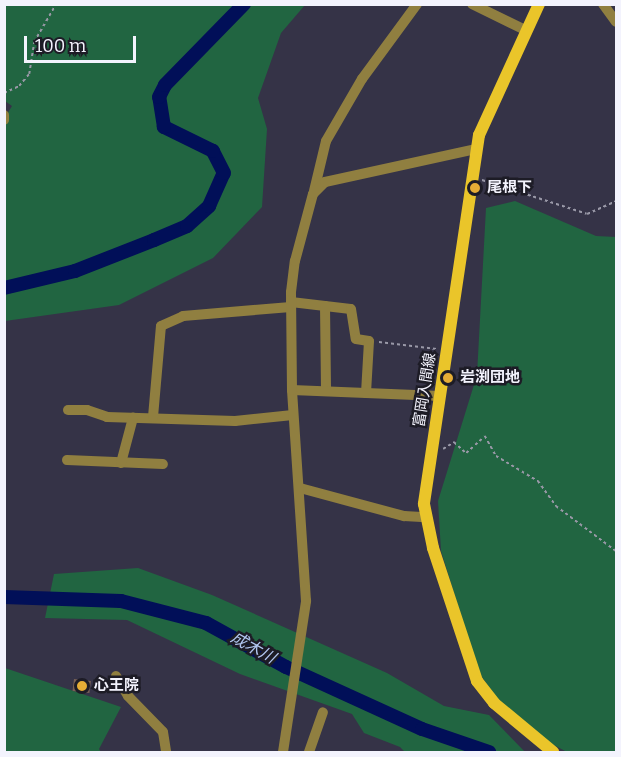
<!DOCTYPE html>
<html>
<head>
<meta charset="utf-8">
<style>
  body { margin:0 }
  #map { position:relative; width:621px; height:757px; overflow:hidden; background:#353347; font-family:Bitter,"Noto Sans JP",serif }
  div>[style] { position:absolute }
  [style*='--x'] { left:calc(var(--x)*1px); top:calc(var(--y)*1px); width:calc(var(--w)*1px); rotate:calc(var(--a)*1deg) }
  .green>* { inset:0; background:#216541 }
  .river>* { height:14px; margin:-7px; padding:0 7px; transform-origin:7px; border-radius:7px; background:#010f58 }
  .building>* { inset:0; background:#786056; transform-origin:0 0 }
  .path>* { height:1.5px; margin-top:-0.75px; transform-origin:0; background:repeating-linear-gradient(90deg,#9998a7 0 3px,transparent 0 6px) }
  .minor>* { height:10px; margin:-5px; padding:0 5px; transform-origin:5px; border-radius:5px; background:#907f40 }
  .major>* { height:12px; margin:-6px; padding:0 6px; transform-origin:6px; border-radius:6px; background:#eac52a }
  .dots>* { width:16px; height:16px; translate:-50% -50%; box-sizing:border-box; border:3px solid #1d1c26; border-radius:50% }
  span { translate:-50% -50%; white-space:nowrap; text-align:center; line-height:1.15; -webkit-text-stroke:5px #1d1c26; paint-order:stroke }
  .poi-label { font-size:15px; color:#f3f3fd; font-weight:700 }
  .left { translate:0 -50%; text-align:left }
  .street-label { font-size:15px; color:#f3f3fd }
  .water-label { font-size:16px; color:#b1c6f0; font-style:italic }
  .frame { position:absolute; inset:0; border:6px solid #f3f3fd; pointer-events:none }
  .scale { position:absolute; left:24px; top:36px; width:112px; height:27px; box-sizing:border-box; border:3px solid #f3f3fd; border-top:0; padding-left:8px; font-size:18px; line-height:21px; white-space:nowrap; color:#f3f3fd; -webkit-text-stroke:4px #1d1c26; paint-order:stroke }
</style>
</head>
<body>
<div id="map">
  <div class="green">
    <i style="clip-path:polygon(5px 5px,305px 5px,281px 33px,258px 98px,267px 129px,262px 207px,213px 258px,119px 305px,5px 321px,4px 119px,12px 106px,5px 101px)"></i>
    <i style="clip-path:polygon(515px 201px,596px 236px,616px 237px,616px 752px,567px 752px,548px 742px,497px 698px,479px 673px,441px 551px,438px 501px,477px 375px,486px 208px)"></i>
    <i style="clip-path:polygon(138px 568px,212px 595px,387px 673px,444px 706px,489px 715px,525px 752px,405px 752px,400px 747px,364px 733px,352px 714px,240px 674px,127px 620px,45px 618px,54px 574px)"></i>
    <i style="clip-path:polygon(5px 668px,121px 707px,99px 749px,101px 752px,5px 752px)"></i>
  </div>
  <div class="river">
    <i style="--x:4;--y:288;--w:73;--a:-13.5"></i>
    <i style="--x:75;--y:271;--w:85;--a:-21.4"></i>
    <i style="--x:154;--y:240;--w:36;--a:-23"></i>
    <i style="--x:187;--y:226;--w:30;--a:-42"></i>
    <i style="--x:209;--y:206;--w:36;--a:-66"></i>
    <i style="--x:224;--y:173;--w:25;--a:-117"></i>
    <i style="--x:213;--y:151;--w:55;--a:-153.9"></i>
    <i style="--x:164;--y:127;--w:30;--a:-99"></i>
    <i style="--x:159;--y:97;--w:13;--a:-63"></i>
    <i style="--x:165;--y:85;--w:113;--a:-45.7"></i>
    <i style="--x:4;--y:597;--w:117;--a:2"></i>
    <i style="--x:121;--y:601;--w:88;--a:14.5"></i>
    <i style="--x:206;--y:623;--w:91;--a:28.8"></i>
    <i style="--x:286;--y:667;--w:149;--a:24.5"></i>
    <i style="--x:422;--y:729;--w:71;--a:18.9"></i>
  </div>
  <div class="building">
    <i style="left:74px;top:679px;width:17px;height:12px;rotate:7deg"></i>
  </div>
  <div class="path">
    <i style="--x:4;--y:93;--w:17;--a:-25"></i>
    <i style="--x:19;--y:86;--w:16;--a:-50"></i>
    <i style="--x:29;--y:74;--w:32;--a:-81"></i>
    <i style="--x:34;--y:42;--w:44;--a:-59.9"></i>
    <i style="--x:482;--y:180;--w:110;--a:17.9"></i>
    <i style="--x:587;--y:214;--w:32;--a:-24"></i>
    <i style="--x:379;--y:342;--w:58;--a:6.9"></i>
    <i style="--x:443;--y:449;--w:13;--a:-32"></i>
    <i style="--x:454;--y:442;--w:16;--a:43"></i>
    <i style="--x:466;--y:453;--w:25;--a:-42"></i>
    <i style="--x:485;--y:436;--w:23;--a:61"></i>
    <i style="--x:496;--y:456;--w:49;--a:30.8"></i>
    <i style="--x:538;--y:481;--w:31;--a:54"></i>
    <i style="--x:556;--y:506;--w:75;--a:36.9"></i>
  </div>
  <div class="minor">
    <i style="--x:472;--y:4;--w:61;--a:26.1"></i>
    <i style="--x:603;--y:4;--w:22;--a:54"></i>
    <i style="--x:4;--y:115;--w:5;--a:90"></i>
    <i style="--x:314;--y:191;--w:51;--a:-76.5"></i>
    <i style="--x:326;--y:141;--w:72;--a:-59.9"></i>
    <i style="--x:362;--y:79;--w:93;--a:-53.7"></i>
    <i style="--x:291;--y:302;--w:60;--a:6.7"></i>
    <i style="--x:351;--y:309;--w:30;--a:81"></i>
    <i style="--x:356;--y:339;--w:13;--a:9"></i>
    <i style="--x:369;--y:341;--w:52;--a:93.3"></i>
    <i style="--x:325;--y:306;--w:83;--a:89.3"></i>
    <i style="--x:292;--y:390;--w:148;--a:2.3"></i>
    <i style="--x:68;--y:410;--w:19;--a:0"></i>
    <i style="--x:87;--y:410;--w:21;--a:19"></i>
    <i style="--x:107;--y:417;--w:128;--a:1.8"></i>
    <i style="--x:235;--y:421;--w:58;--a:-5.9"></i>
    <i style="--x:153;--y:417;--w:91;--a:-85"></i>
    <i style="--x:161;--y:326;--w:24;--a:-24"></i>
    <i style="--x:183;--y:316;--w:108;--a:-4.8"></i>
    <i style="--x:67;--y:460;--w:96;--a:2.4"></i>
    <i style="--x:121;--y:463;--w:47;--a:-75.1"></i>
    <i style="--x:300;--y:488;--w:108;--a:15.1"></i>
    <i style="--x:404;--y:516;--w:22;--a:3"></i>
    <i style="--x:116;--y:676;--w:23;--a:59"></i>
    <i style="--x:128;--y:696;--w:50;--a:45.8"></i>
    <i style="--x:163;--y:732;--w:20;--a:81"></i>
    <i style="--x:283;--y:752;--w:153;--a:-81.3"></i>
    <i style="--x:306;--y:601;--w:211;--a:-93.8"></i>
    <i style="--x:292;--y:390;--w:98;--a:-90.6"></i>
    <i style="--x:291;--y:292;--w:31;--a:-83"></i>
    <i style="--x:295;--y:261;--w:69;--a:-75"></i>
    <i style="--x:313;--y:194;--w:17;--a:-45"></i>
    <i style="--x:325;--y:182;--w:155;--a:-12.3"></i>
    <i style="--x:309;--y:752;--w:42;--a:-70.7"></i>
  </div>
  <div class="major">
    <i style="--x:539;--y:4;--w:144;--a:114.6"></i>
    <i style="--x:479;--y:135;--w:373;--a:98.5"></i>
    <i style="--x:424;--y:504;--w:45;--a:78.4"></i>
    <i style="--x:433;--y:548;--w:140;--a:71.7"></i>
    <i style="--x:477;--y:681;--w:28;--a:52"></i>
    <i style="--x:494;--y:703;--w:77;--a:39.7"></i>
  </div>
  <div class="dots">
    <i style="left:475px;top:188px;background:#e5ad36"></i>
    <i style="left:448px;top:378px;background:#e5ad36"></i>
    <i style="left:82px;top:686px;background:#e5ad36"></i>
  </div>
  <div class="poi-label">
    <span class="left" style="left:487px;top:188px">尾根下</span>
    <span class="left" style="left:460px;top:378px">岩渕団地</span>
    <span class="left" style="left:94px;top:686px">心王院</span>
  </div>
  <div class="street-label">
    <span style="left:425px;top:390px;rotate:-81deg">富岡入間線</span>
  </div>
  <div class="water-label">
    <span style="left:253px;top:648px;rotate:29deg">成木川</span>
  </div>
  <div class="frame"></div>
  <div class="scale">100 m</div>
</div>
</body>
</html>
